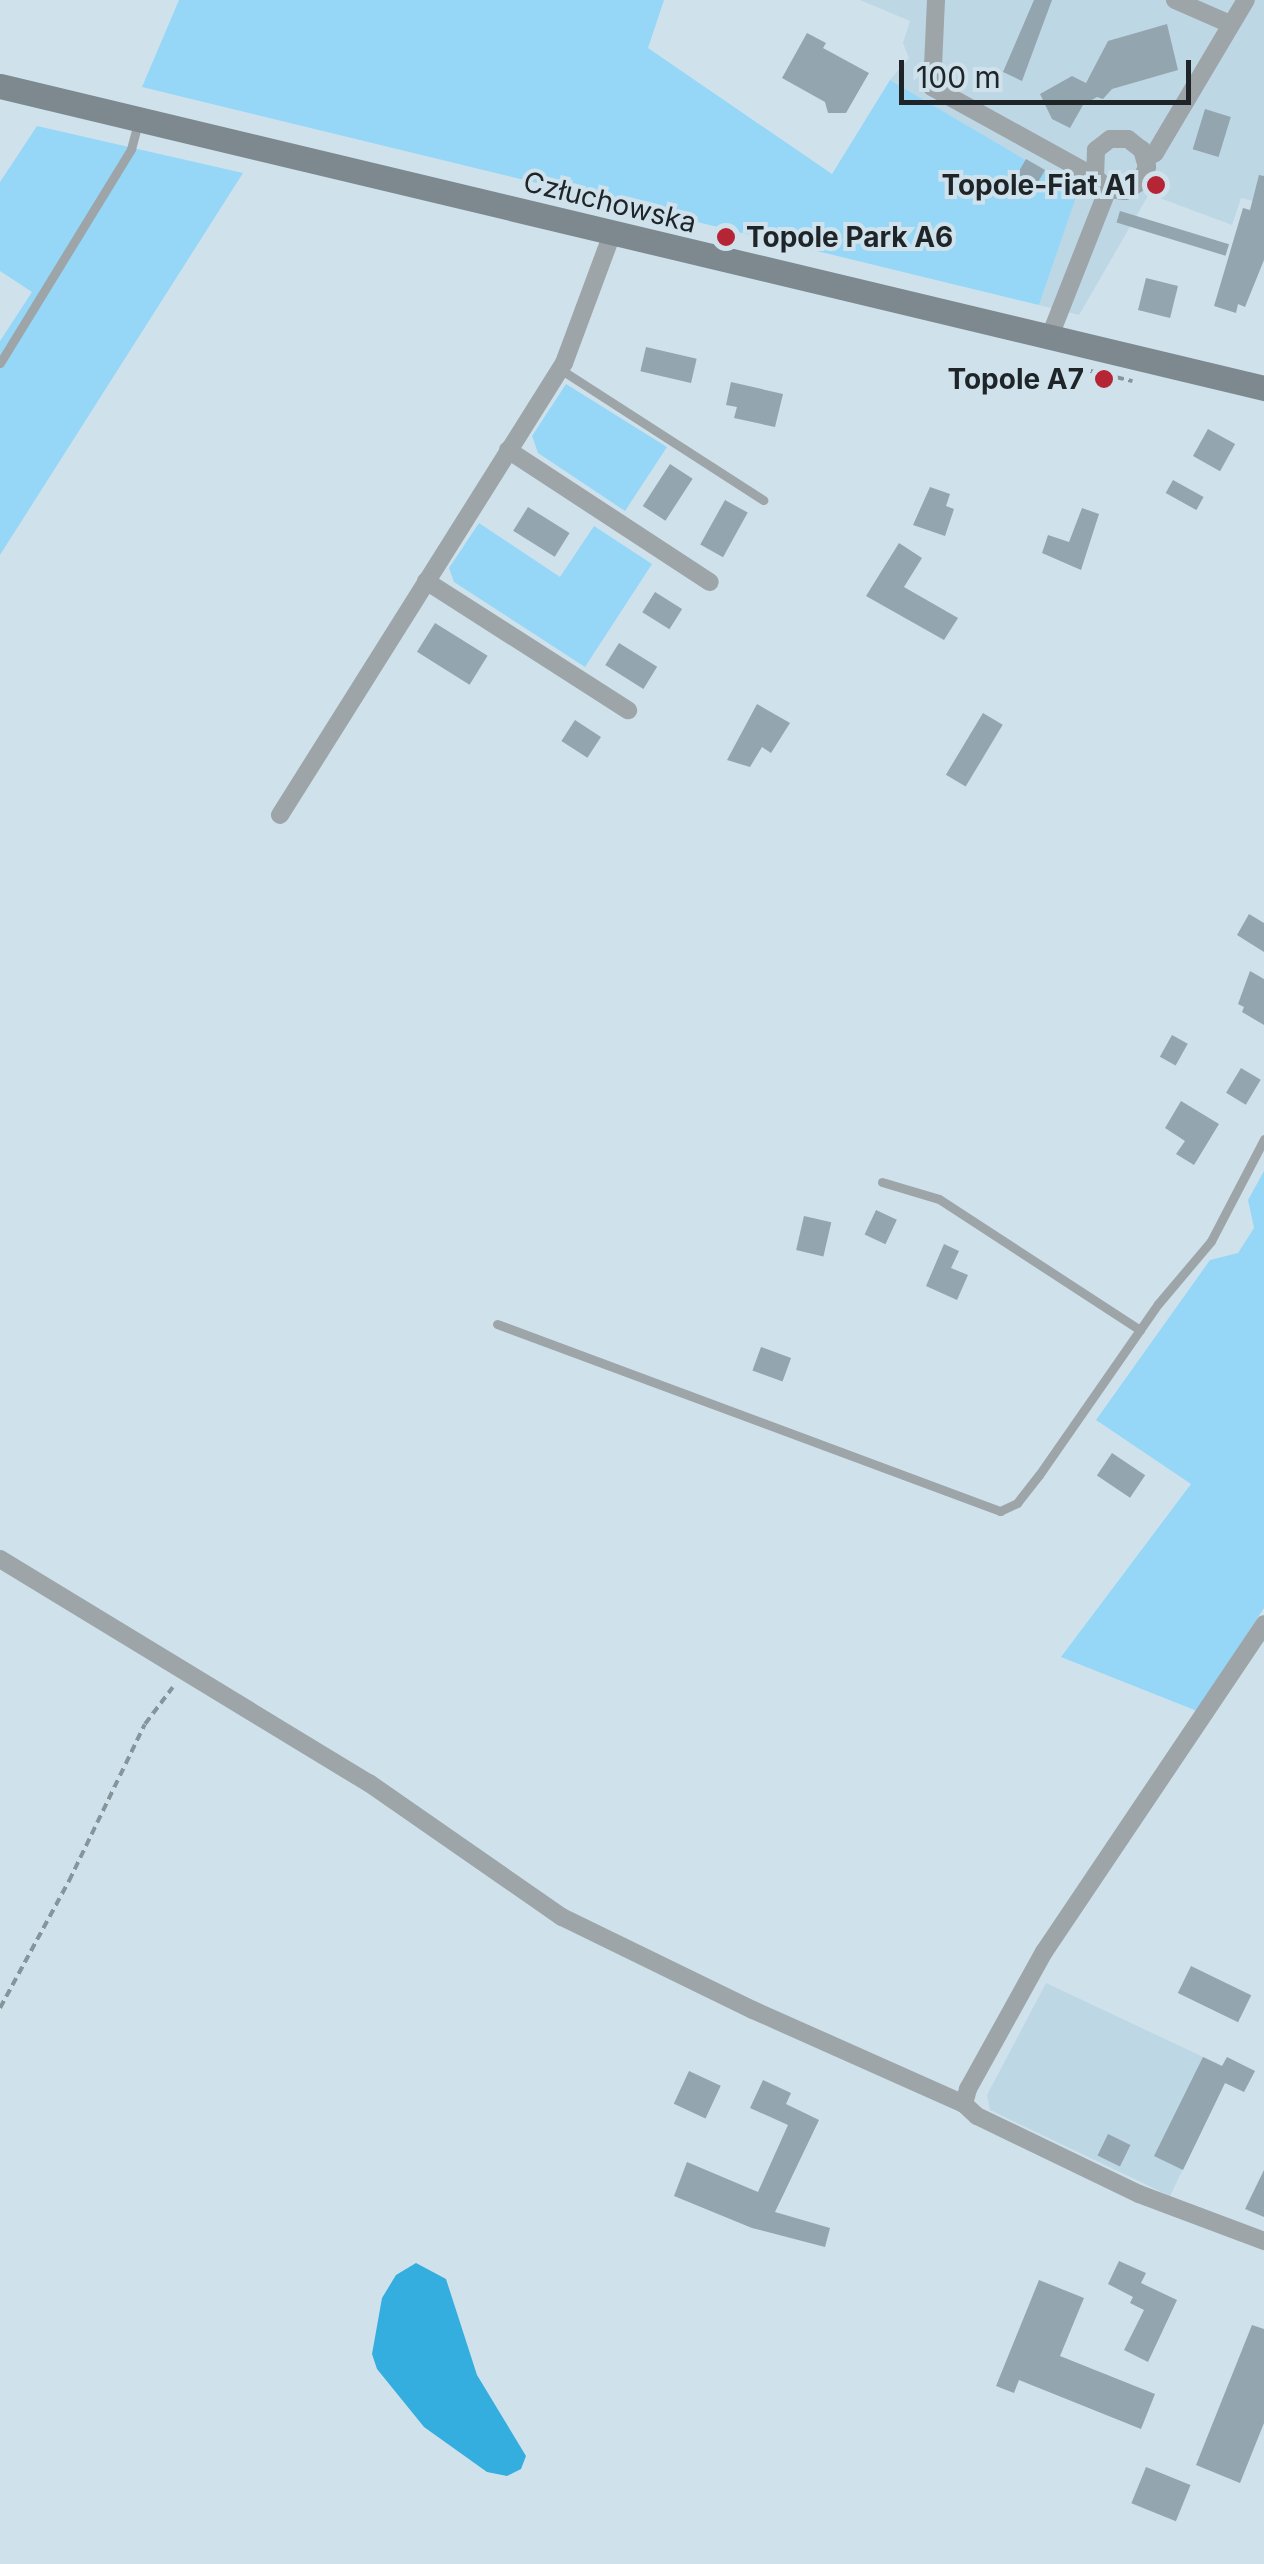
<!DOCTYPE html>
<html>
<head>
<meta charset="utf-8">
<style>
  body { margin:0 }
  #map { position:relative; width:1264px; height:2564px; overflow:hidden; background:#cfe2ec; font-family:Inter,sans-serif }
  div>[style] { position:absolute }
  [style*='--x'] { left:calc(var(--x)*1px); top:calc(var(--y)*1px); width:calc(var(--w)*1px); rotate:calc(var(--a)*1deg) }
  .built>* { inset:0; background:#bed7e5 }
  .green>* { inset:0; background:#96d7f7 }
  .water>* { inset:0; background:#34addf }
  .building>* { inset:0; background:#93a5ae; transform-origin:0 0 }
  .path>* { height:4px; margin-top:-2px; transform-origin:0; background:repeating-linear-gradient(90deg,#86949b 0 8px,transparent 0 13px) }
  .lane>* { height:9px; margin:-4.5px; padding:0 4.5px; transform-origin:4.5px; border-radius:4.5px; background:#9da5a9 }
  .street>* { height:18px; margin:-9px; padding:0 9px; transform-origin:9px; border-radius:9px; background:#9da5a9 }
  .secondary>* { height:25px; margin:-12.5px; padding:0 12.5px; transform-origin:12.5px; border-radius:12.5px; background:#7d898f }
  .dots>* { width:28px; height:28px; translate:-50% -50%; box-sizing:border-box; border:5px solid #cfe2ec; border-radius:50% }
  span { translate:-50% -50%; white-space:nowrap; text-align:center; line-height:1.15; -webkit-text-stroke:8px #cfe2ec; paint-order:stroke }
  .poi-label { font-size:28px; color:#1e2428; font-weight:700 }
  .right { translate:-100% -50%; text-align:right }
  .left { translate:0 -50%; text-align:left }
  .street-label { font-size:28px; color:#1e2428 }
  .scale { position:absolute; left:899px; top:60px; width:292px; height:45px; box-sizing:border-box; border:5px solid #1e2428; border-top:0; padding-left:12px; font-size:30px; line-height:35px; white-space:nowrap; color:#1e2428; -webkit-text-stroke:8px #cfe2ec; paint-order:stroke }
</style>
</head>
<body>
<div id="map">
  <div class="built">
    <i style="clip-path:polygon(860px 0,1264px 0,1264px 204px,1241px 198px,1232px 225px,1149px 194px,1079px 315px,1039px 305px,1077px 191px,890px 80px,909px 58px,903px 43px,910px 21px)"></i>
    <i style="clip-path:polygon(1046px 1983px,1231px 2070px,1170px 2196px,990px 2110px,987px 2095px)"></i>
  </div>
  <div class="green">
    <i style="clip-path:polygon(179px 0,664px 0,648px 48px,832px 174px,890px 80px,1078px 191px,1039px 305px,142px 87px)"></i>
    <i style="clip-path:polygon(37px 126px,243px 173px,0 555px,0 341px,32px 292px,0 271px,0 182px)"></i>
    <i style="clip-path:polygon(566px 384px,667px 447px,625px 511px,538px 453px,532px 436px)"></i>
    <i style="clip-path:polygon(479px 523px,560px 577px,594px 526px,652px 564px,585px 667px,454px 582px,449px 568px)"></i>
    <i style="clip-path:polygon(1264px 1171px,1264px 1608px,1197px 1711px,1061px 1657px,1191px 1484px,1096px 1420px,1210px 1260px,1238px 1253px,1254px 1228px,1248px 1200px)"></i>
  </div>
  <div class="water">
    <i style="clip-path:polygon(416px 2263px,446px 2279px,477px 2375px,526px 2456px,521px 2469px,507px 2476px,487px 2472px,424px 2427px,377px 2369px,372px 2354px,382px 2298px,396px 2275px)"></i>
  </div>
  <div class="building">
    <i style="clip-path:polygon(1034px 0,1052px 0,1022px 81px,1003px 72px)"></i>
    <i style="clip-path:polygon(1167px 24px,1178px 70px,1112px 89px,1103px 99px,1097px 97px,1083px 105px,1070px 128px,1052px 119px,1040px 94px,1072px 76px,1086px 83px,1108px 41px)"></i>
    <i style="clip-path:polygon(807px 33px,826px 43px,823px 48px,869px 73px,846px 113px,828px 113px,825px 102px,782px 78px)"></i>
    <i style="left:1205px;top:109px;width:27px;height:42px;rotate:17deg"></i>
    <i style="left:1026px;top:159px;width:22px;height:18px;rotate:30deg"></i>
    <i style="clip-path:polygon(1259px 175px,1264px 176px,1264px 260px,1245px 307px,1238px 304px,1236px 313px,1214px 306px,1243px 208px,1250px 210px)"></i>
    <i style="left:1120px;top:211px;width:114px;height:12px;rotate:17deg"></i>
    <i style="left:1146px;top:278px;width:33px;height:33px;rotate:14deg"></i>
    <i style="left:646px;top:347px;width:52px;height:25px;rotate:13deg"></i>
    <i style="clip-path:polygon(731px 382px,783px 394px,775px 427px,734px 418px,737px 407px,726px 405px)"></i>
    <i style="left:1208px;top:429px;width:31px;height:31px;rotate:29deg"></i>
    <i style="left:670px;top:464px;width:27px;height:50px;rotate:33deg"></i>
    <i style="left:1173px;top:480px;width:35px;height:15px;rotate:29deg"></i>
    <i style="clip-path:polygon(930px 487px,950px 494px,946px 506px,954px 509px,945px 536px,913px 525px)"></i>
    <i style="left:725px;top:500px;width:26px;height:51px;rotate:29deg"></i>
    <i style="left:528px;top:507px;width:49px;height:28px;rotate:32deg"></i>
    <i style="clip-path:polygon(1082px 508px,1099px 514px,1081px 570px,1042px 553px,1048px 535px,1069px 542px)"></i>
    <i style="clip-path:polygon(899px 543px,922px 558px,904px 587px,958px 618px,944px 640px,866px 596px)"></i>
    <i style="left:655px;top:592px;width:32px;height:24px;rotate:32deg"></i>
    <i style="left:435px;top:623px;width:62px;height:34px;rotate:32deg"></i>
    <i style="left:619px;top:643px;width:45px;height:26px;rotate:32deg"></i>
    <i style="clip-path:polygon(757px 704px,790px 723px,771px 753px,762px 747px,750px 767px,727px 760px)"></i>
    <i style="left:983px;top:713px;width:23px;height:72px;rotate:31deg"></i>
    <i style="left:575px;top:720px;width:31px;height:25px;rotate:33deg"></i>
    <i style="clip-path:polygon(1249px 914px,1264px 923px,1264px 952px,1237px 935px)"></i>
    <i style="clip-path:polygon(1250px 971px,1264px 979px,1264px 1025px,1242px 1012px,1244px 1007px,1238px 1004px)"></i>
    <i style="left:1172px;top:1035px;width:18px;height:25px;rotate:29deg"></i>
    <i style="left:1241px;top:1068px;width:23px;height:29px;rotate:31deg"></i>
    <i style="clip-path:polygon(1181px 1101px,1219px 1124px,1194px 1165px,1176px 1154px,1185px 1141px,1165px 1128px)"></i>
    <i style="left:876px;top:1210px;width:23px;height:27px;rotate:25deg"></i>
    <i style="left:804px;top:1216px;width:28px;height:35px;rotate:13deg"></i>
    <i style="clip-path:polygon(944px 1244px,959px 1251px,951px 1268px,968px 1275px,957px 1300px,926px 1286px)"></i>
    <i style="left:761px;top:1347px;width:32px;height:25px;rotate:20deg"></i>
    <i style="left:1112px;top:1453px;width:40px;height:27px;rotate:34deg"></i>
    <i style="left:1191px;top:1966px;width:67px;height:30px;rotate:26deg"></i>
    <i style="clip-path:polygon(1203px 2057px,1222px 2066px,1227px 2057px,1255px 2071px,1244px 2092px,1225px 2083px,1183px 2170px,1154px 2156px)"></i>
    <i style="left:689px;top:2071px;width:35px;height:36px;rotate:25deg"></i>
    <i style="clip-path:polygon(763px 2080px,791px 2093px,786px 2104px,819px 2120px,775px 2212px,830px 2228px,825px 2247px,752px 2228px,674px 2196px,687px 2162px,758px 2192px,788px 2125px,750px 2108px)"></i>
    <i style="left:1108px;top:2134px;width:25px;height:24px;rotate:26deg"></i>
    <i style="clip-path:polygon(1264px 2170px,1264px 2217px,1245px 2209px)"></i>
    <i style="clip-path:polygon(1119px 2261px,1146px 2273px,1141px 2283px,1177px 2300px,1148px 2362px,1124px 2350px,1144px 2310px,1130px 2303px,1133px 2297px,1108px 2284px)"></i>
    <i style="clip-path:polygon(1039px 2280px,1084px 2298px,1060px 2356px,1155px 2394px,1141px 2429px,1019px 2380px,1014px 2393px,996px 2386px)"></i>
    <i style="clip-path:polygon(1252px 2325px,1264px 2329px,1264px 2423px,1240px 2483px,1196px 2465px)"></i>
    <i style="left:1146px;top:2467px;width:48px;height:39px;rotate:22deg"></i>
  </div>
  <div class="path">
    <i style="--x:1078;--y:368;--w:56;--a:13.5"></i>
    <i style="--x:0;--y:2008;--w:145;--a:-61.5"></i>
    <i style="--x:69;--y:1881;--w:174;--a:-64.2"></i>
    <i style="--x:145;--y:1724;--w:46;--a:-52.9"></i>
  </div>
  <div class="lane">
    <i style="--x:0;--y:363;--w:251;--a:-58.5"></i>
    <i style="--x:131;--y:149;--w:27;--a:-75"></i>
    <i style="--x:560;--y:369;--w:242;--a:32.8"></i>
    <i style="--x:882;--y:1182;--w:59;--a:16.6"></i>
    <i style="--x:939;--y:1199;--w:240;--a:33.1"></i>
    <i style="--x:497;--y:1324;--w:537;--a:20.39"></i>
    <i style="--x:1000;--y:1511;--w:19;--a:-25"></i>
    <i style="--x:1017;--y:1503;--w:36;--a:-52"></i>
    <i style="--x:1039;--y:1475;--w:208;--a:-55.2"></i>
    <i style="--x:1158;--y:1304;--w:82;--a:-49.9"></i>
    <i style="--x:1211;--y:1241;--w:115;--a:-62.5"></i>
  </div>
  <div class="street">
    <i style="--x:936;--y:0;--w:87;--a:92.6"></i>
    <i style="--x:932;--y:87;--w:186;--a:28.9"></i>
    <i style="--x:1095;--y:177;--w:18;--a:43"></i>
    <i style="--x:1108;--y:189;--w:17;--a:7"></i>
    <i style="--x:1125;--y:191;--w:17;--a:-31"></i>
    <i style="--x:1140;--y:182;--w:17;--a:-65"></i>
    <i style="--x:1147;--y:167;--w:18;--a:-106"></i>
    <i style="--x:1142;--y:150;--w:18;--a:-142"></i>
    <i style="--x:1128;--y:139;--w:18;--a:180"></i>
    <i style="--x:1110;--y:139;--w:18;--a:142"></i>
    <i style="--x:1096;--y:150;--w:27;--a:92"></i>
    <i style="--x:1175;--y:0;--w:60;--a:23.6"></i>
    <i style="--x:1146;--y:158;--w:10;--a:-29"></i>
    <i style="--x:1155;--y:153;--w:178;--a:-59.3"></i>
    <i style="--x:1050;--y:336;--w:158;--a:-68.5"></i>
    <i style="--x:508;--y:450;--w:241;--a:33.2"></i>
    <i style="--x:426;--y:581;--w:240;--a:32.6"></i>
    <i style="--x:280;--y:815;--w:534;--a:-57.86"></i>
    <i style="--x:564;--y:363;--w:138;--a:-69.6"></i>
    <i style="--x:0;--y:1559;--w:432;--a:31.3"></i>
    <i style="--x:369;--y:1783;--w:235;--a:34.8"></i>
    <i style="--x:562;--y:1917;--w:212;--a:26"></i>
    <i style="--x:753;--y:2010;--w:231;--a:24"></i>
    <i style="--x:964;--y:2104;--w:18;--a:43"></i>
    <i style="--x:977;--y:2116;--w:180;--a:25.7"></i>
    <i style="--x:1139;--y:2194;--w:134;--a:20.6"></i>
    <i style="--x:964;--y:2104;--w:16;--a:-75"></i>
    <i style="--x:968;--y:2089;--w:157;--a:-61"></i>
    <i style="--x:1044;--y:1952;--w:395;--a:-56.1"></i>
  </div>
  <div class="secondary">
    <i style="--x:0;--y:86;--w:1300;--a:13.44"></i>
  </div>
  <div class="dots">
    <i style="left:1156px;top:185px;background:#b62536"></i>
    <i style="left:726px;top:237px;background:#b62536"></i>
    <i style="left:1104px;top:379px;background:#b62536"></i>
  </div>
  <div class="poi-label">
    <span class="right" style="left:1136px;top:185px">Topole-Fiat A1</span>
    <span class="left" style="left:746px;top:237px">Topole Park A6</span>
    <span class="right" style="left:1084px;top:379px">Topole A7</span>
  </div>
  <div class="street-label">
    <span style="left:610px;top:202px;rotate:14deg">Człuchowska</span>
  </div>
  <div class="scale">100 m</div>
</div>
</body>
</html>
